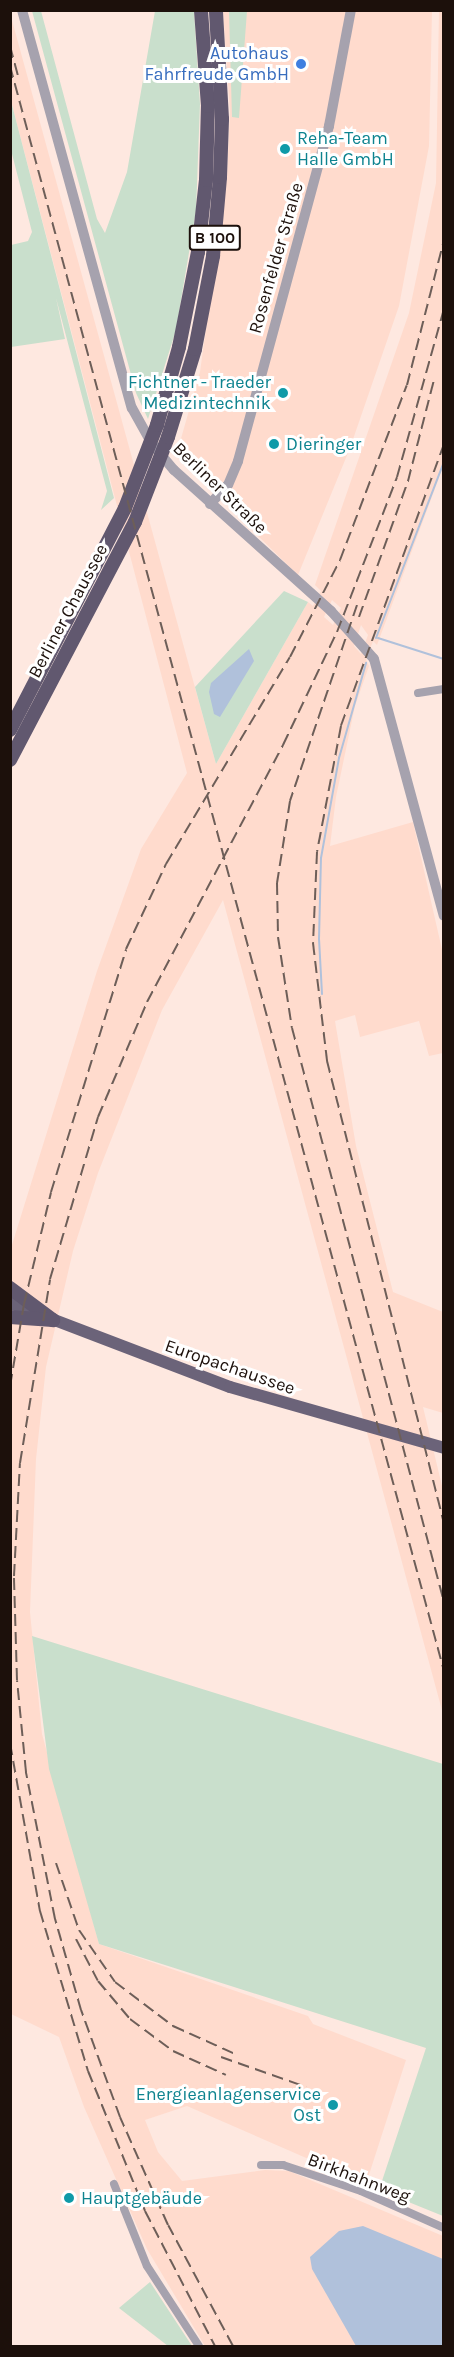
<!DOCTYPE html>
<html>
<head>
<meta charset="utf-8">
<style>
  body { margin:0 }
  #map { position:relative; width:454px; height:2357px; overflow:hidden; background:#fee8e0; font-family:Karla,sans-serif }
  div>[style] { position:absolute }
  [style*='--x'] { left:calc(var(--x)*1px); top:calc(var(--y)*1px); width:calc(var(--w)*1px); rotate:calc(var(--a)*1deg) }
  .built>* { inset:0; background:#ffdbcd }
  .green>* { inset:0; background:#c9dfcc }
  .water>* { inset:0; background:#b0c1db }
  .stream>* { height:2px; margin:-1px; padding:0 1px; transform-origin:1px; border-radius:1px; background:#b0c1db }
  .minor>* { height:8px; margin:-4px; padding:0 4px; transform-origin:4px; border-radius:4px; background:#a6a2ae }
  .tertiary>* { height:10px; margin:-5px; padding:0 5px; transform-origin:5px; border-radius:5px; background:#a6a2ae }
  .primary>* { height:12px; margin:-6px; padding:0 6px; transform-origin:6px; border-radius:6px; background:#6b6379 }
  .trunk>* { height:14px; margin:-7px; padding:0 7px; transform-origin:7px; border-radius:7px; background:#61586f }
  .rail>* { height:2px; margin-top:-1px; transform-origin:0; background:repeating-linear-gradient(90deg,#6d5e58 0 12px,transparent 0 18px) }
  .dots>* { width:16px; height:16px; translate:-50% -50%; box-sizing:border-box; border:3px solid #fff; border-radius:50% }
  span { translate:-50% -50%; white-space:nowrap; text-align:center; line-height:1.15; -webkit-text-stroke:6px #fff; paint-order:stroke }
  .shield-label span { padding:2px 4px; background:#fff; border:2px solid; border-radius:4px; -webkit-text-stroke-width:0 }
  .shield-label { font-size:16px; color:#1c100b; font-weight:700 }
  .shop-label { font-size:18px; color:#366cbe }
  .right { translate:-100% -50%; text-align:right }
  .culture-label { font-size:18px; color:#0d838f }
  .left { translate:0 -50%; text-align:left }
  .street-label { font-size:18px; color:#1c100b }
  .frame { position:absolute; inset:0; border:12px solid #1c100b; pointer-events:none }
</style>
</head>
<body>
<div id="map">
  <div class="built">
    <i style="clip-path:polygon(223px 11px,432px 11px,429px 146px,399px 306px,350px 448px,298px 575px,176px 456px,200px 372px,227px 176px,230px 112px)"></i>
    <i style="clip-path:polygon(evenodd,439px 11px,443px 11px,443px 467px,377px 645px,373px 641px,366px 660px,369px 666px,355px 706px,336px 797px,330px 846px,413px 822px,443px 954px,443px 1053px,429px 1056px,419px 1021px,360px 1037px,355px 1015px,335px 1021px,356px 1146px,393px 1292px,443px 1312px,443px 1413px,423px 1407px,443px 1490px,443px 1714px,223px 900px,162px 1010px,98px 1173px,73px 1251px,46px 1367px,36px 1459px,30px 1612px,42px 1734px,99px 1944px,308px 2016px,313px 2024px,406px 2060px,366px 2184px,187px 2106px,145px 2120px,158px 2152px,182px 2181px,265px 2170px,289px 2171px,443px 2236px,443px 2346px,205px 2346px,147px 2249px,84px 2107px,59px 2037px,11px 2014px,11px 1248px,97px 971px,141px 849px,187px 773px,11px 101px,10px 13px,216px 764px,308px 602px,313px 606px,321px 591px,315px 585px,409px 313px,436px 183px,439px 11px,332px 600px,341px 608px,333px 625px,324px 617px,332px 600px,439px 11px,361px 625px,368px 635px,361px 654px,354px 646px,361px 625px)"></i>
  </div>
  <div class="green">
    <i style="clip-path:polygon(32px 11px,41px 11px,97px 219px,105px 233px,127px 172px,155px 11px,194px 11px,200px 104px,196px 211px,176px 330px,148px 419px,136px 393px)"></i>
    <i style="clip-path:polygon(229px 11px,247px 11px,239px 118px,232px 117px)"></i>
    <i style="clip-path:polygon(11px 101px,114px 498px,101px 510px,107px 491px,56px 298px,65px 339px,11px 347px,11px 245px,28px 241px,32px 232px,11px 150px)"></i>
    <i style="clip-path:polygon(284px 591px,308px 602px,216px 764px,195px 687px)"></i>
    <i style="clip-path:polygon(32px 1636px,443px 1764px,443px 2216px,379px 2190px,426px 2048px,99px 1944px,49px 1769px)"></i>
    <i style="clip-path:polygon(150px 2282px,192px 2346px,168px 2346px,119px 2308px)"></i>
  </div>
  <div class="water">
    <i style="clip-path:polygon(249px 649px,254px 661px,220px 717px,214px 714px,209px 692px,211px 683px)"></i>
    <i style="clip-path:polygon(363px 2226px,443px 2259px,443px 2346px,356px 2346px,312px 2269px,310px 2257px,339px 2231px)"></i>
  </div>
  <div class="stream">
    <i style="--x:376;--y:638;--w:189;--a:-68.9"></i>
    <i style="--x:378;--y:638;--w:69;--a:17.7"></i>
    <i style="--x:322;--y:994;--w:55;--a:-93.1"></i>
    <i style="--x:319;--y:939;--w:81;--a:-88.6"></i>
    <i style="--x:321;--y:858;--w:102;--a:-79.8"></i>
    <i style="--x:339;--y:758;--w:99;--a:-74.1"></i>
  </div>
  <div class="minor">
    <i style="--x:418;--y:693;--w:26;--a:-9"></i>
    <i style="--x:261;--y:2165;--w:22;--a:0"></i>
    <i style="--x:283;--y:2165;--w:82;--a:18.4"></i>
    <i style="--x:361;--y:2191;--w:91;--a:24"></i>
    <i style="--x:114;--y:2184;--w:88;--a:68.1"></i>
    <i style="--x:147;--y:2266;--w:95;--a:57"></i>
  </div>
  <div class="tertiary">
    <i style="--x:22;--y:10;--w:413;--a:74.6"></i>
    <i style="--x:132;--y:408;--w:41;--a:60.9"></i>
    <i style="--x:152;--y:444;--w:34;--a:50"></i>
    <i style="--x:174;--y:470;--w:211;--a:41.9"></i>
    <i style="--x:331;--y:611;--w:64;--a:48.1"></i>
    <i style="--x:374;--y:659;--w:266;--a:74.8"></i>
    <i style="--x:210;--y:504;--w:26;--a:-47"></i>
    <i style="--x:228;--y:485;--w:26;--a:-67"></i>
    <i style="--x:238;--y:461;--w:347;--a:-74.8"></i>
    <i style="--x:329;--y:126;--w:118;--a:-79.3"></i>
  </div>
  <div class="primary">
    <i style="--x:10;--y:1303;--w:235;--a:20.9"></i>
    <i style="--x:230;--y:1387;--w:223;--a:15.9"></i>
  </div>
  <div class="trunk">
    <i style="--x:10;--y:730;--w:250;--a:-62.6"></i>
    <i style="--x:125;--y:508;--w:89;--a:-68.9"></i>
    <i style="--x:157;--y:425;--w:81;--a:-74.2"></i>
    <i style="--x:179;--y:347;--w:97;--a:-78.7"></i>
    <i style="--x:198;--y:252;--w:72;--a:-83.7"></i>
    <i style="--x:206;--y:180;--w:74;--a:-88.5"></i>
    <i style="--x:208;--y:106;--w:96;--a:-94.2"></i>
    <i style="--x:10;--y:760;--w:269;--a:-62.3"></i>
    <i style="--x:135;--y:522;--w:91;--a:-68.8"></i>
    <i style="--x:168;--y:437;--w:92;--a:-72.9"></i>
    <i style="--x:195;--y:349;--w:95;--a:-79"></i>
    <i style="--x:213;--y:256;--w:79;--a:-84.9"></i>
    <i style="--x:220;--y:177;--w:58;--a:-88"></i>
    <i style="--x:222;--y:119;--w:109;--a:-93.2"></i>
    <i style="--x:10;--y:1288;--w:54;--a:36.7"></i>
    <i style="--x:10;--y:1317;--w:43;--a:4"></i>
  </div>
  <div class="rail">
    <i style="--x:10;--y:46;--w:30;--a:75"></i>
    <i style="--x:10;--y:66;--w:1663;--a:74.87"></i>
    <i style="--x:444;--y:444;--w:300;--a:110.1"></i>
    <i style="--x:341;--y:726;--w:128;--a:100.8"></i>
    <i style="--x:317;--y:852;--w:91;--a:92.5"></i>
    <i style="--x:313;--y:943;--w:119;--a:83.2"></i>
    <i style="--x:327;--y:1061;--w:477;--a:75.8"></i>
    <i style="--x:357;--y:605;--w:207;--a:108.9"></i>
    <i style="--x:290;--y:801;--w:83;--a:99"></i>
    <i style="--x:277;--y:883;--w:54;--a:88.9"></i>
    <i style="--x:278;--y:937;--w:92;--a:81.3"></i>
    <i style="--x:292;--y:1028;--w:594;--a:75.17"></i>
    <i style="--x:359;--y:617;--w:145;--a:-70.2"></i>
    <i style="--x:408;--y:481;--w:104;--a:-75.6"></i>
    <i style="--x:10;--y:1386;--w:83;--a:-80.3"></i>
    <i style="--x:24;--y:1304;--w:115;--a:-76.4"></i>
    <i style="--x:51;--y:1192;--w:254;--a:-72.8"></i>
    <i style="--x:126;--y:949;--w:94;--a:-64.8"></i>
    <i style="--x:166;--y:864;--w:241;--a:-59.1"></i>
    <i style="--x:290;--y:657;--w:109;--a:-62.7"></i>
    <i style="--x:340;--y:560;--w:187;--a:-69.1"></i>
    <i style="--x:407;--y:385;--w:150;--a:-75.7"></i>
    <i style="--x:10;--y:1743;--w:171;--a:79.9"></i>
    <i style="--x:40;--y:1911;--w:167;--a:73.3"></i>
    <i style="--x:88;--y:2071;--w:151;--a:67.8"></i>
    <i style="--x:145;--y:2211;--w:152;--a:62.6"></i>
    <i style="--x:56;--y:1863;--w:71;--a:71.1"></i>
    <i style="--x:79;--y:1930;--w:63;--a:55.3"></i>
    <i style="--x:115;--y:1982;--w:73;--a:37.2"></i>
    <i style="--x:173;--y:2026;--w:66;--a:24.2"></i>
    <i style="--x:76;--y:1939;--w:47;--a:62.4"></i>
    <i style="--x:98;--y:1981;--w:50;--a:49.9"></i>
    <i style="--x:130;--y:2019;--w:54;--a:36.7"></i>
    <i style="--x:173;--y:2051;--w:58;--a:24.4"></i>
    <i style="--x:221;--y:2057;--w:90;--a:19.4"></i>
    <i style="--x:233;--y:2346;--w:137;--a:-118.2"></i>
    <i style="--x:168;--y:2225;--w:118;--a:-114"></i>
    <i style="--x:120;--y:2117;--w:114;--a:-110"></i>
    <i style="--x:81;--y:2010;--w:95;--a:-105.9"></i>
    <i style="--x:55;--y:1919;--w:150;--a:-101.2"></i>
    <i style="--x:26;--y:1772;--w:92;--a:-95.6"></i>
    <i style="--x:17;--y:1680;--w:104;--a:-91.7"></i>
    <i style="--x:14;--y:1576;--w:113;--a:-87"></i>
    <i style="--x:20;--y:1463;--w:186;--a:-80.7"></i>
    <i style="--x:50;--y:1279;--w:169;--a:-73.5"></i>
    <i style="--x:98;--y:1117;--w:125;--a:-66.9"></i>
    <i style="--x:147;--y:1002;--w:291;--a:-62.1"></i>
    <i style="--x:283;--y:745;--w:125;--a:-64.5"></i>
    <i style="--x:337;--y:632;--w:166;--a:-68.8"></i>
    <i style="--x:397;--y:477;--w:174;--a:-74.4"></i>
  </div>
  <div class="dots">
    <i style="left:301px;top:64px;background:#3f7fe0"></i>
    <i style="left:285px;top:149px;background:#0f9aa8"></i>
    <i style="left:283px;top:393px;background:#0f9aa8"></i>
    <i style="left:274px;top:444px;background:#0f9aa8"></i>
    <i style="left:333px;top:2105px;background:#0f9aa8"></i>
    <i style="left:69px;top:2198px;background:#0f9aa8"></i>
  </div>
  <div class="shield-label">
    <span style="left:215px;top:238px">B 100</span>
  </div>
  <div class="shop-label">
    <span class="right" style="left:289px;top:64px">Autohaus<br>Fahrfreude GmbH</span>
  </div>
  <div class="culture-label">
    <span class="left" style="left:297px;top:149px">Reha-Team<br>Halle GmbH</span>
    <span class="right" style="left:271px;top:393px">Fichtner - Traeder<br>Medizintechnik</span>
    <span class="left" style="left:286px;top:444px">Dieringer</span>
    <span class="right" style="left:321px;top:2105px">Energieanlagenservice<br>Ost</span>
    <span class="left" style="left:81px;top:2198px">Hauptgebäude</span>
  </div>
  <div class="street-label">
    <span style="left:276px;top:258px;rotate:-74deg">Rosenfelder Straße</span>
    <span style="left:220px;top:488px;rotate:44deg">Berliner Straße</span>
    <span style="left:68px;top:611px;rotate:-62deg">Berliner Chaussee</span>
    <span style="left:230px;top:1367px;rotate:19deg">Europachaussee</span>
    <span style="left:359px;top:2178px;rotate:21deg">Birkhahnweg</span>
  </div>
  <div class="frame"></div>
</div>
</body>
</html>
